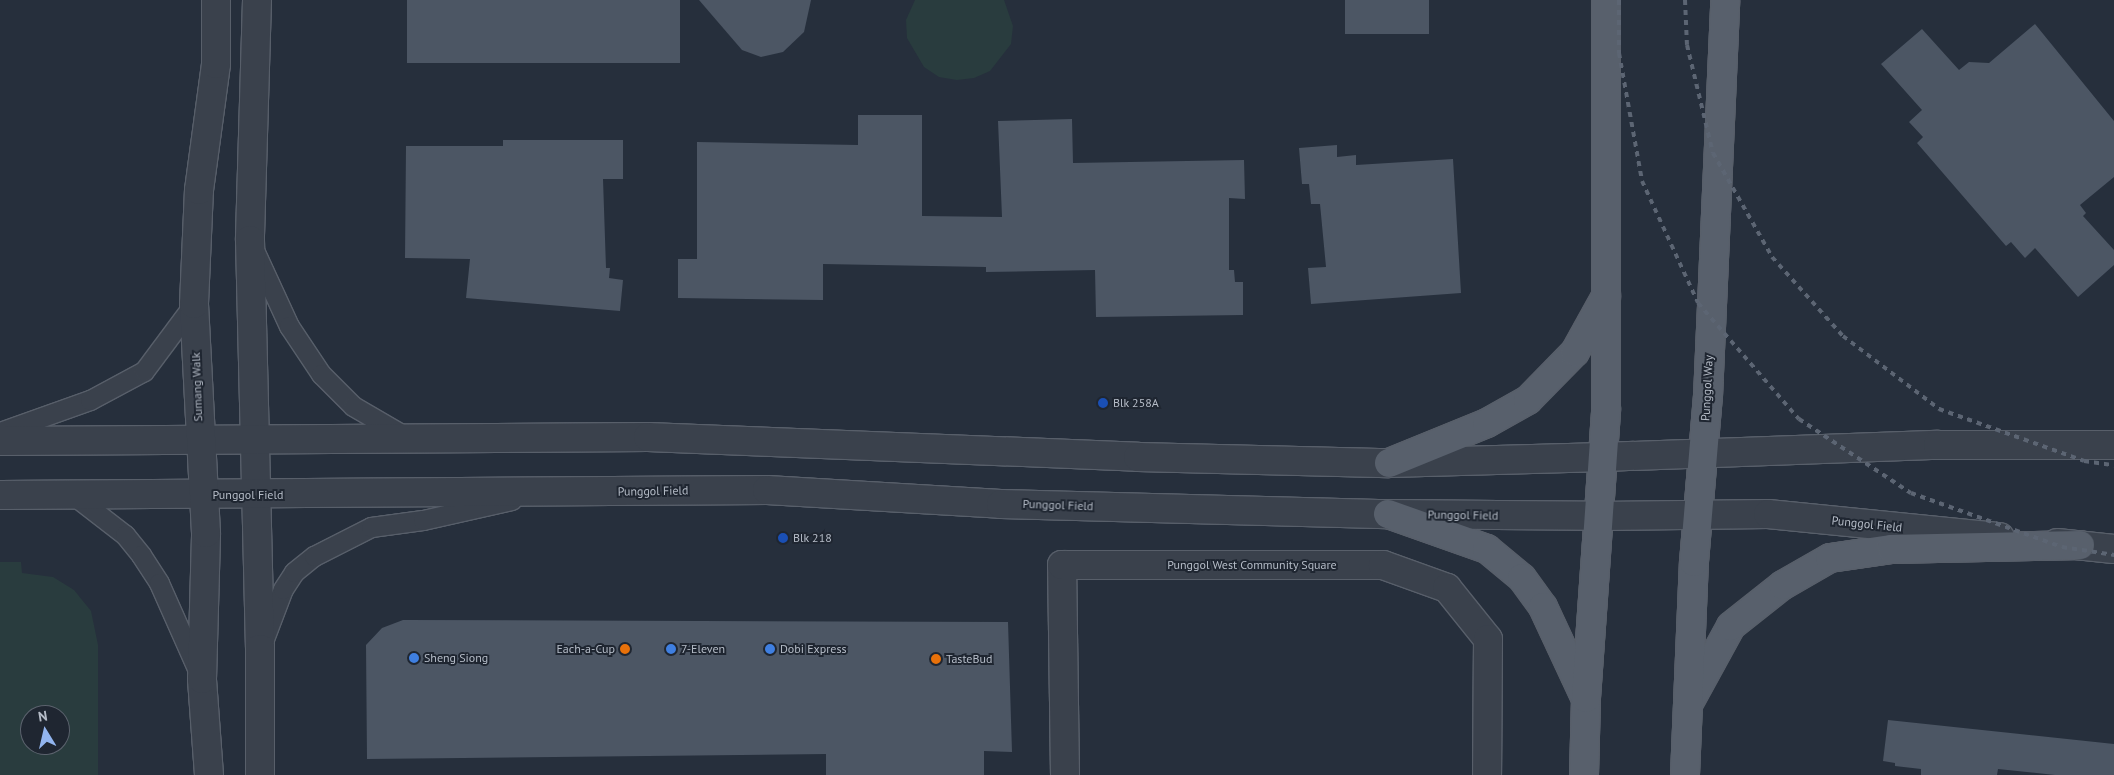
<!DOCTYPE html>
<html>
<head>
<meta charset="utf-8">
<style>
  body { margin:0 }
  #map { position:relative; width:2114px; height:775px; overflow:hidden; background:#262f3c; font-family:"PT Sans",sans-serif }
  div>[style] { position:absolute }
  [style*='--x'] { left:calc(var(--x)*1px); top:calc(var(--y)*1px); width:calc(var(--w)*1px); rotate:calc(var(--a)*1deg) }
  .green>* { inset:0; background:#293c3e }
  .building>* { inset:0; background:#4c5664; transform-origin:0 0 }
  .roads { filter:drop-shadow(1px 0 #585f6a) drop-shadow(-1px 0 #585f6a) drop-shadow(0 1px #585f6a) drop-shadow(0 -1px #585f6a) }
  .service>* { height:19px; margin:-9.5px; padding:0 9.5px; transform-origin:9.5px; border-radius:9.5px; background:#3a414c }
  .pedestrian>* { height:28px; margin:-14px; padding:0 14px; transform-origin:14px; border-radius:14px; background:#3a414c }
  .minor>* { height:28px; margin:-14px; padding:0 14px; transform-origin:14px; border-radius:14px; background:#3a414c }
  .tertiary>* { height:28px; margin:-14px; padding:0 14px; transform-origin:14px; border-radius:14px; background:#3a414c }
  .primary>* { height:28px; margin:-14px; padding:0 14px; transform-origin:14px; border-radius:14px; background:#58606c }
  .rail>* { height:4px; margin-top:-2px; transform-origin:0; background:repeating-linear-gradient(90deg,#5c6573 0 5px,transparent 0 10px) }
  .dots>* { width:14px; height:14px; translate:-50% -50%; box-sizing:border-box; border:2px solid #1f2631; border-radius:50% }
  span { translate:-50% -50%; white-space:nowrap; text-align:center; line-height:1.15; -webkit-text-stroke:4px #1f2631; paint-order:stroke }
  .street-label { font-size:12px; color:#b5bcc7 }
  .poi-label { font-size:12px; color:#b5bcc7 }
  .left { translate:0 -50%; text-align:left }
  .right { translate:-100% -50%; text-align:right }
  .north { position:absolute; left:20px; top:705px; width:50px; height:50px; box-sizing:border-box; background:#1f2631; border:1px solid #5b626d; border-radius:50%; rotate:351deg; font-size:14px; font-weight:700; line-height:20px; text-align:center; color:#b5bcc7 }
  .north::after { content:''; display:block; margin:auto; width:18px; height:22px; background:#92b5ef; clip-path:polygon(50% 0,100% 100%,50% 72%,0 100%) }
</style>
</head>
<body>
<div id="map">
  <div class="green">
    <i style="clip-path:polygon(915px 0,1004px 0,1013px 26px,1011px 44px,990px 71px,974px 78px,957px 80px,939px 77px,924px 67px,907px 38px,906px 20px)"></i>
    <i style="clip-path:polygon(evenodd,0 562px,21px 562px,22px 573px,53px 577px,74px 590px,91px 611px,98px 645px,98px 775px,0 775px,0 562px,30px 715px,60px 715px,60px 745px,30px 745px,30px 715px)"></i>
  </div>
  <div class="building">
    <i style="left:407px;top:0;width:273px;height:63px"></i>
    <i style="clip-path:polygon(699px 0,811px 0,804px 32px,783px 52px,761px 57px,742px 50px)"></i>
    <i style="left:1345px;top:0;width:84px;height:34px"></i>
    <i style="clip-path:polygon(2035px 24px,2114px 121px,2114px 177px,2080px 205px,2086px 213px,2083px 216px,2114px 250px,2114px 265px,2078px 297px,2035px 248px,2025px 258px,2011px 242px,2006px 246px,1917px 143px,1923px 137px,1909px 122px,1922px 110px,1881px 64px,1922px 29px,1959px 70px,1969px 62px,1989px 63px)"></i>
    <i style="clip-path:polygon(858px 115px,922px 115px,922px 216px,1002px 217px,998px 121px,1072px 119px,1073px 163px,1244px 160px,1245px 199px,1229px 198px,1229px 270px,1234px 270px,1235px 282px,1243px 282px,1243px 315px,1096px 317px,1095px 270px,986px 272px,986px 267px,823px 264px,823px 300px,678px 298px,678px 259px,697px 259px,697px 142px,858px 145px)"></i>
    <i style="clip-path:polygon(503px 140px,623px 140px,623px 179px,603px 179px,606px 268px,610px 268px,609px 278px,623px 280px,620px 311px,466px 298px,470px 259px,405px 258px,406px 146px,503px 146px)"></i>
    <i style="clip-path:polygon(1337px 145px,1337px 157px,1356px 155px,1356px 165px,1453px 159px,1461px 293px,1311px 304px,1308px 268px,1326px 267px,1320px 204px,1311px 204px,1309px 184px,1302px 184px,1299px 148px)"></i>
    <i style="clip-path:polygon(403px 620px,1008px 622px,1012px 752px,984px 751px,984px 775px,826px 775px,826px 754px,367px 759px,366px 645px,382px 628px)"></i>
    <i style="clip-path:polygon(1888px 720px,2114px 744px,2114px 775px,2055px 775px,1998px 769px,1997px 775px,1921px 775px,1921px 769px,1895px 766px,1895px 763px,1883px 761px)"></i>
  </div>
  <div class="roads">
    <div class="service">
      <i style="--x:254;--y:250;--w:84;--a:65.3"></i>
      <i style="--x:289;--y:326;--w:58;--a:56.3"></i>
      <i style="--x:321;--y:374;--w:45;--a:45"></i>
      <i style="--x:353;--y:406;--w:64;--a:30.2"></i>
      <i style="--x:0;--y:432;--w:96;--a:-19.6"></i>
      <i style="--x:90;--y:400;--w:61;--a:-28.2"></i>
      <i style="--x:144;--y:371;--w:84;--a:-53.3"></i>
      <i style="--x:72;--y:494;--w:67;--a:37.7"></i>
      <i style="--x:125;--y:535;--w:26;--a:51"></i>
      <i style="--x:141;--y:555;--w:33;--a:57"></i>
      <i style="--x:159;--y:583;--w:98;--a:66"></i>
      <i style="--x:264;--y:639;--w:53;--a:-69.2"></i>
      <i style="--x:283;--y:589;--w:20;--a:-57"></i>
      <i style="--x:294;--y:572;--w:26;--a:-39"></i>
      <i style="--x:314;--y:556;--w:64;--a:-27"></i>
      <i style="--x:371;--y:527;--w:52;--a:-7.7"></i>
      <i style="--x:423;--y:520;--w:91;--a:-12.7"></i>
    </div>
    <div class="pedestrian">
      <i style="--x:1065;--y:775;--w:210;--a:-90.8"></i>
      <i style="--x:1062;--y:565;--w:321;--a:0"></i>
      <i style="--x:1383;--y:565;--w:68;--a:19.8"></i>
      <i style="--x:1447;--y:588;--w:65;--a:51.2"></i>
      <i style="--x:1488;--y:639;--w:136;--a:90.4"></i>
    </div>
    <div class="minor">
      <i style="--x:257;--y:0;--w:240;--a:91.7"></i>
      <i style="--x:250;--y:240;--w:409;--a:88.6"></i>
      <i style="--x:260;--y:649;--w:126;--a:90"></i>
      <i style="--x:0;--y:441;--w:648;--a:-0.35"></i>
      <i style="--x:648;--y:437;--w:490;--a:2.3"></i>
      <i style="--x:1138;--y:457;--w:251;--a:1.4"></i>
      <i style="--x:1389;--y:463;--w:215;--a:-1.6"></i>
      <i style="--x:0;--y:495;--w:767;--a:-0.37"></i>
      <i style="--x:767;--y:490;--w:234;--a:3.4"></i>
      <i style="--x:1001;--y:504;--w:387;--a:1.5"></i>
      <i style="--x:1388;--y:514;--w:212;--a:0.5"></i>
      <i style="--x:209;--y:775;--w:96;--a:-94.2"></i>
      <i style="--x:202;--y:679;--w:146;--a:-88.4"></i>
      <i style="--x:206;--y:533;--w:229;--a:-93"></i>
      <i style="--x:194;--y:304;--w:114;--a:-87.5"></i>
      <i style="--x:199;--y:190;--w:127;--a:-82.3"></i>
      <i style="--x:216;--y:64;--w:64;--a:-90"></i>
    </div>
    <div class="tertiary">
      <i style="--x:1604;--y:457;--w:334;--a:-2.1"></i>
      <i style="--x:1938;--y:445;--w:176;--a:0"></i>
      <i style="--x:1600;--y:516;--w:168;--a:-0.7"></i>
      <i style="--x:1768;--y:514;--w:233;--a:5.7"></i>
      <i style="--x:2057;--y:543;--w:57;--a:6"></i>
    </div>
    <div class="primary">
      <i style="--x:1389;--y:463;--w:106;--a:-22.2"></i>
      <i style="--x:1487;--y:423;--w:47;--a:-29.3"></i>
      <i style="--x:1528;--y:400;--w:67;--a:-45.6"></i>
      <i style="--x:1575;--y:352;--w:64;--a:-61"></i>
      <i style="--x:1388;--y:514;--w:105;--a:19.5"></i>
      <i style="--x:1487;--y:549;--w:45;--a:39.6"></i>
      <i style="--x:1522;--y:578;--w:36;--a:54"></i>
      <i style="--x:1543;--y:607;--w:99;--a:65"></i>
      <i style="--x:1690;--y:701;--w:85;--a:-61.3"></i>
      <i style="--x:1731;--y:626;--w:66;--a:-38.3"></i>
      <i style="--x:1783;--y:585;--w:54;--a:-29.9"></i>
      <i style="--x:1830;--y:558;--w:63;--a:-8.3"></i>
      <i style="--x:1892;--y:549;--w:188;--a:-1.2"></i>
      <i style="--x:1584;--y:775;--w:77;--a:-88.5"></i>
      <i style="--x:1586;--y:698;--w:290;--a:-86"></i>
      <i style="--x:1606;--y:409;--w:409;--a:-90"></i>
      <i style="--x:1685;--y:775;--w:213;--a:-87.6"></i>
      <i style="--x:1694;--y:562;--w:166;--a:-85.2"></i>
      <i style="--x:1708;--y:397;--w:397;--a:-87.5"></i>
    </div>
  </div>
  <div class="rail">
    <i style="--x:1619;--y:0;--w:53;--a:90"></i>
    <i style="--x:1619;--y:53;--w:130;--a:79.8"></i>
    <i style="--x:1642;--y:181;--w:134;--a:65.3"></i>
    <i style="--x:1698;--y:303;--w:154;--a:49"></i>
    <i style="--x:1799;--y:419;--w:134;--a:33.5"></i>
    <i style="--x:1911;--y:493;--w:160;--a:19.7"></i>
    <i style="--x:2062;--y:547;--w:53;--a:8.7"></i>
    <i style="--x:1685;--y:0;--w:45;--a:87.5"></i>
    <i style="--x:1687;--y:45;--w:111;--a:76.5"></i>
    <i style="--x:1713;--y:153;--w:120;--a:60.4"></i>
    <i style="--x:1772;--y:257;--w:106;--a:48.1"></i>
    <i style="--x:1843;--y:336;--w:121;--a:37.2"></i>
    <i style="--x:1939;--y:409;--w:154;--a:19.7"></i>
    <i style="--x:2084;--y:461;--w:30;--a:8"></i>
  </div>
  <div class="dots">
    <i style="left:1103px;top:403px;background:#1a4fb4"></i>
    <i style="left:783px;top:538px;background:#1a4fb4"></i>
    <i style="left:625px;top:649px;background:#e8710a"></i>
    <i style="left:671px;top:649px;background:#3f7fe0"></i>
    <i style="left:770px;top:649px;background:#3f7fe0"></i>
    <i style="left:414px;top:658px;background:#3f7fe0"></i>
    <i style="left:936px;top:659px;background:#e8710a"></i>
  </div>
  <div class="street-label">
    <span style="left:197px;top:387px;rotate:-92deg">Sumang Walk</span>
    <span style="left:1707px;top:388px;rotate:-87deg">Punggol Way</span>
    <span style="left:653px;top:491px;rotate:-1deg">Punggol Field</span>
    <span style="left:248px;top:495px">Punggol Field</span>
    <span style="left:1058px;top:505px;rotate:2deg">Punggol Field</span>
    <span style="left:1463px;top:515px;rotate:1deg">Punggol Field</span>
    <span style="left:1867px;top:524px;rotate:6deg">Punggol Field</span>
    <span style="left:1252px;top:565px">Punggol West Community Square</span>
  </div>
  <div class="poi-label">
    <span class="left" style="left:1113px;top:403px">Blk 258A</span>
    <span class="left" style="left:793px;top:538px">Blk 218</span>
    <span class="right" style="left:615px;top:649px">Each-a-Cup</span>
    <span class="left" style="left:681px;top:649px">7-Eleven</span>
    <span class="left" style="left:780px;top:649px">Dobi Express</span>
    <span class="left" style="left:424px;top:658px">Sheng Siong</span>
    <span class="left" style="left:946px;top:659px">TasteBud</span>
  </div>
  <div class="north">N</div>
</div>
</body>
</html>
